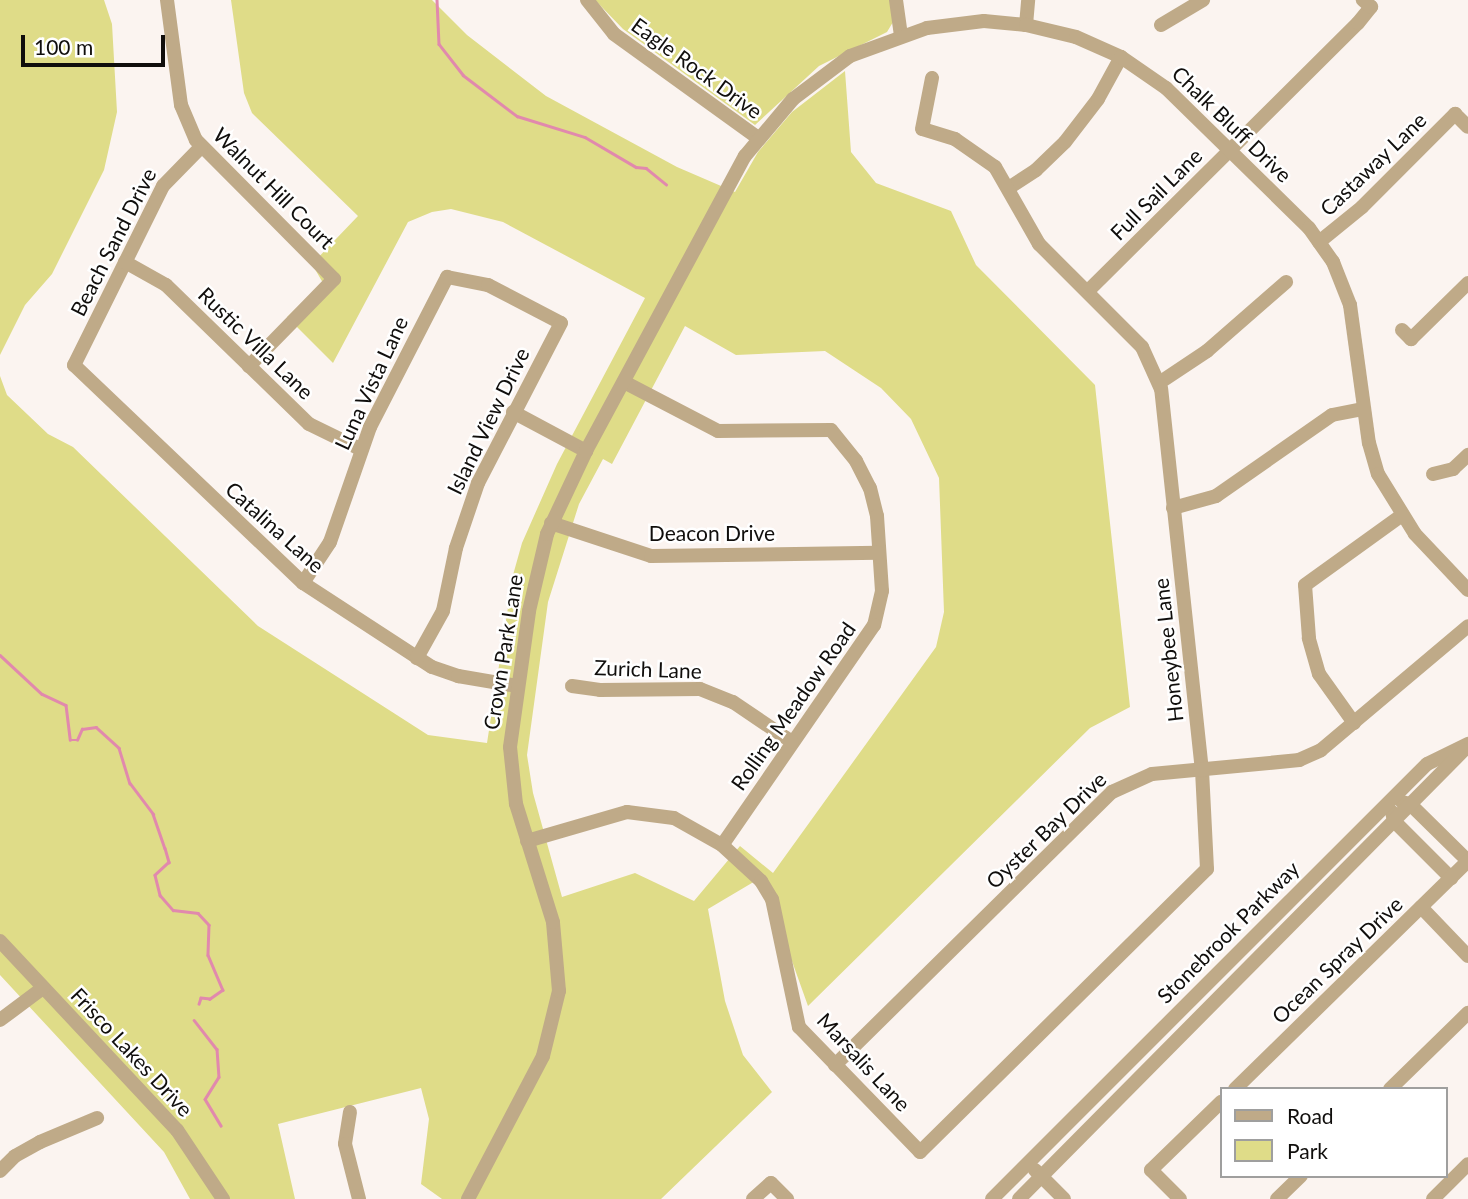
<!DOCTYPE html>
<html>
<head>
<meta charset="utf-8">
<style>
  body { margin:0 }
  #map { position:relative; width:1468px; height:1199px; overflow:hidden; background:#fbf4f0; font-family:Lato,sans-serif }
  div>[style] { position:absolute }
  [style*='--x'] { left:calc(var(--x)*1px); top:calc(var(--y)*1px); width:calc(var(--w)*1px); rotate:calc(var(--a)*1deg) }
  .green>* { inset:0; background:#dfdc88 }
  .stream>* { height:2.5px; margin:-1.25px; padding:0 1.25px; transform-origin:1.25px; border-radius:1.25px; background:#e189ad }
  .minor>* { height:14px; margin:-7px; padding:0 7px; transform-origin:7px; border-radius:7px; background:#bfaa88 }
  span { translate:-50% -50%; white-space:nowrap; text-align:center; line-height:1.15; -webkit-text-stroke:5px #fff; paint-order:stroke }
  .street-label { font-size:21px; color:#100e0c }
  .legend { position:absolute; left:1220px; top:1087px; width:228px; height:91px; box-sizing:border-box; background:#fff; border:2px solid #9f9f9e; margin:0; padding:9px 12px; list-style:none; font-size:21px; color:#100e0c }
  .legend li { display:flex; align-items:center; gap:14px; height:35px }
  .legend b { width:35px; border:2px solid #9f9f9e }
  .scale { position:absolute; left:21px; top:35px; width:144px; height:32px; box-sizing:border-box; border:4px solid #100e0c; border-top:0; padding-left:9px; font-size:21px; line-height:24px; white-space:nowrap; color:#100e0c; -webkit-text-stroke:5px #fff; paint-order:stroke }
</style>
</head>
<body>
<div id="map">
  <div class="green">
    <i style="clip-path:polygon(0 0,104px 0,112px 24px,117px 112px,104px 170px,52px 274px,25px 305px,0 355px)"></i>
    <i style="clip-path:polygon(evenodd,231px 0,432px 0,467px 35px,546px 96px,677px 167px,735px 192px,758px 152px,792px 112px,845px 71px,851px 152px,876px 183px,951px 211px,976px 265px,1095px 385px,1130px 707px,1090px 728px,808px 1006px,762px 877px,708px 909px,725px 1001px,743px 1055px,772px 1092px,661px 1199px,442px 1199px,421px 1184px,429px 1119px,421px 1088px,278px 1124px,295px 1199px,190px 1199px,164px 1152px,0 975px,0 376px,7px 395px,48px 434px,73px 447px,258px 626px,428px 735px,487px 743px,513px 575px,522px 543px,557px 464px,645px 298px,503px 222px,451px 209px,432px 212px,408px 222px,333px 363px,287px 317px,323px 283px,312px 264px,358px 216px,252px 113px,244px 93px,231px 0,685px 326px,736px 355px,825px 351px,881px 388px,911px 419px,939px 478px,944px 612px,936px 647px,773px 873px,740px 846px,694px 901px,635px 873px,562px 897px,533px 793px,527px 755px,548px 602px,579px 504px,603px 459px,612px 464px,685px 326px)"></i>
    <i style="clip-path:polygon(595px 0,890px 0,893px 22px,887px 32px,819px 66px,755px 125px,623px 29px)"></i>
  </div>
  <div class="stream">
    <i style="--x:437;--y:0;--w:44;--a:87.4"></i>
    <i style="--x:439;--y:44;--w:39;--a:52"></i>
    <i style="--x:463;--y:75;--w:68;--a:37.2"></i>
    <i style="--x:517;--y:116;--w:71;--a:17.2"></i>
    <i style="--x:585;--y:137;--w:59;--a:30.5"></i>
    <i style="--x:636;--y:167;--w:10;--a:6"></i>
    <i style="--x:646;--y:168;--w:26;--a:39"></i>
    <i style="--x:0;--y:655;--w:57;--a:42.9"></i>
    <i style="--x:42;--y:694;--w:26;--a:25"></i>
    <i style="--x:66;--y:705;--w:35;--a:83"></i>
    <i style="--x:70;--y:740;--w:7;--a:0"></i>
    <i style="--x:77;--y:740;--w:12;--a:-66"></i>
    <i style="--x:82;--y:729;--w:14;--a:-8"></i>
    <i style="--x:96;--y:727;--w:31;--a:42"></i>
    <i style="--x:119;--y:748;--w:37;--a:73"></i>
    <i style="--x:130;--y:783;--w:39;--a:53"></i>
    <i style="--x:153;--y:814;--w:36;--a:71"></i>
    <i style="--x:165;--y:848;--w:15;--a:74"></i>
    <i style="--x:169;--y:862;--w:19;--a:137"></i>
    <i style="--x:155;--y:875;--w:21;--a:76"></i>
    <i style="--x:160;--y:895;--w:20;--a:49"></i>
    <i style="--x:173;--y:910;--w:25;--a:7"></i>
    <i style="--x:198;--y:913;--w:16;--a:47"></i>
    <i style="--x:209;--y:925;--w:30;--a:92"></i>
    <i style="--x:208;--y:955;--w:38;--a:67"></i>
    <i style="--x:223;--y:990;--w:16;--a:145"></i>
    <i style="--x:210;--y:999;--w:9;--a:-174"></i>
    <i style="--x:201;--y:998;--w:6;--a:108"></i>
    <i style="--x:194;--y:1020;--w:37;--a:52"></i>
    <i style="--x:217;--y:1049;--w:28;--a:86"></i>
    <i style="--x:219;--y:1077;--w:26;--a:122"></i>
    <i style="--x:205;--y:1099;--w:31;--a:59"></i>
  </div>
  <div class="minor">
    <i style="--x:167;--y:0;--w:106;--a:82.4"></i>
    <i style="--x:181;--y:105;--w:38;--a:67"></i>
    <i style="--x:196;--y:140;--w:196;--a:45.2"></i>
    <i style="--x:334;--y:279;--w:122;--a:134.3"></i>
    <i style="--x:587;--y:0;--w:43;--a:51.5"></i>
    <i style="--x:614;--y:34;--w:176;--a:35.8"></i>
    <i style="--x:896;--y:0;--w:34;--a:82"></i>
    <i style="--x:1026;--y:25;--w:25;--a:-85"></i>
    <i style="--x:1161;--y:25;--w:49;--a:-30.8"></i>
    <i style="--x:201;--y:147;--w:54;--a:134.3"></i>
    <i style="--x:163;--y:186;--w:200;--a:116.4"></i>
    <i style="--x:74;--y:365;--w:316;--a:43.6"></i>
    <i style="--x:303;--y:583;--w:154;--a:33.1"></i>
    <i style="--x:432;--y:667;--w:28;--a:19"></i>
    <i style="--x:458;--y:676;--w:60;--a:9.6"></i>
    <i style="--x:1010;--y:187;--w:31;--a:-33"></i>
    <i style="--x:1036;--y:170;--w:40;--a:-44"></i>
    <i style="--x:1065;--y:142;--w:54;--a:-52.5"></i>
    <i style="--x:1098;--y:99;--w:48;--a:-61.3"></i>
    <i style="--x:1319;--y:242;--w:55;--a:-39.1"></i>
    <i style="--x:1362;--y:207;--w:132;--a:-45"></i>
    <i style="--x:1455;--y:114;--w:18;--a:45"></i>
    <i style="--x:125;--y:262;--w:47;--a:29.3"></i>
    <i style="--x:166;--y:285;--w:199;--a:44.2"></i>
    <i style="--x:309;--y:424;--w:57;--a:26.1"></i>
    <i style="--x:1088;--y:291;--w:380;--a:-44.8"></i>
    <i style="--x:1358;--y:23;--w:21;--a:-51"></i>
    <i style="--x:1371;--y:7;--w:11;--a:-139"></i>
    <i style="--x:1402;--y:330;--w:13;--a:45"></i>
    <i style="--x:1411;--y:339;--w:80;--a:-44.5"></i>
    <i style="--x:624;--y:382;--w:106;--a:27.5"></i>
    <i style="--x:718;--y:431;--w:113;--a:-0.5"></i>
    <i style="--x:831;--y:430;--w:40;--a:51"></i>
    <i style="--x:856;--y:461;--w:30;--a:63"></i>
    <i style="--x:870;--y:488;--w:29;--a:76"></i>
    <i style="--x:877;--y:516;--w:75;--a:86.2"></i>
    <i style="--x:882;--y:591;--w:35;--a:103"></i>
    <i style="--x:874;--y:625;--w:267;--a:124.6"></i>
    <i style="--x:1159;--y:383;--w:58;--a:-33.7"></i>
    <i style="--x:1207;--y:351;--w:105;--a:-41.1"></i>
    <i style="--x:513;--y:412;--w:83;--a:28.1"></i>
    <i style="--x:1433;--y:474;--w:21;--a:-14"></i>
    <i style="--x:1453;--y:469;--w:21;--a:-43"></i>
    <i style="--x:1173;--y:508;--w:45;--a:-15.6"></i>
    <i style="--x:1216;--y:496;--w:141;--a:-34.9"></i>
    <i style="--x:1332;--y:415;--w:32;--a:-11"></i>
    <i style="--x:551;--y:523;--w:105;--a:18.3"></i>
    <i style="--x:651;--y:556;--w:227;--a:-0.8"></i>
    <i style="--x:303;--y:583;--w:49;--a:-56.6"></i>
    <i style="--x:330;--y:542;--w:122;--a:-70.8"></i>
    <i style="--x:370;--y:427;--w:169;--a:-62.8"></i>
    <i style="--x:447;--y:277;--w:42;--a:11"></i>
    <i style="--x:488;--y:285;--w:82;--a:27.5"></i>
    <i style="--x:561;--y:323;--w:180;--a:117.4"></i>
    <i style="--x:478;--y:483;--w:69;--a:108.7"></i>
    <i style="--x:456;--y:548;--w:64;--a:101.7"></i>
    <i style="--x:443;--y:611;--w:54;--a:119"></i>
    <i style="--x:572;--y:686;--w:28;--a:8"></i>
    <i style="--x:600;--y:690;--w:100;--a:-0.6"></i>
    <i style="--x:700;--y:689;--w:35;--a:22"></i>
    <i style="--x:733;--y:702;--w:71;--a:34.1"></i>
    <i style="--x:1354;--y:723;--w:60;--a:-125.5"></i>
    <i style="--x:1319;--y:674;--w:37;--a:-106"></i>
    <i style="--x:1309;--y:638;--w:53;--a:-94.3"></i>
    <i style="--x:1305;--y:585;--w:120;--a:-35.8"></i>
    <i style="--x:1402;--y:802;--w:8;--a:14"></i>
    <i style="--x:1410;--y:804;--w:81;--a:44.5"></i>
    <i style="--x:1392;--y:812;--w:9;--a:77"></i>
    <i style="--x:1394;--y:821;--w:81;--a:45"></i>
    <i style="--x:527;--y:841;--w:104;--a:-16.2"></i>
    <i style="--x:627;--y:812;--w:47;--a:7.3"></i>
    <i style="--x:674;--y:818;--w:55;--a:29.4"></i>
    <i style="--x:722;--y:845;--w:53;--a:42.7"></i>
    <i style="--x:761;--y:881;--w:21;--a:59"></i>
    <i style="--x:772;--y:899;--w:131;--a:78.1"></i>
    <i style="--x:799;--y:1027;--w:174;--a:45.9"></i>
    <i style="--x:920;--y:1152;--w:403;--a:-44.6"></i>
    <i style="--x:1207;--y:869;--w:98;--a:-92.9"></i>
    <i style="--x:1202;--y:771;--w:384;--a:-96.1"></i>
    <i style="--x:1161;--y:389;--w:46;--a:-114.3"></i>
    <i style="--x:1142;--y:347;--w:146;--a:-135"></i>
    <i style="--x:1039;--y:244;--w:89;--a:-119.7"></i>
    <i style="--x:995;--y:167;--w:49;--a:-145"></i>
    <i style="--x:955;--y:139;--w:34;--a:-163"></i>
    <i style="--x:922;--y:129;--w:52;--a:-78.9"></i>
    <i style="--x:1421;--y:907;--w:68;--a:46.2"></i>
    <i style="--x:0;--y:941;--w:259;--a:46.9"></i>
    <i style="--x:177;--y:1130;--w:83;--a:56.3"></i>
    <i style="--x:0;--y:1020;--w:54;--a:-36.7"></i>
    <i style="--x:835;--y:1065;--w:389;--a:-44.6"></i>
    <i style="--x:1112;--y:792;--w:44;--a:-24.2"></i>
    <i style="--x:1152;--y:774;--w:148;--a:-5.4"></i>
    <i style="--x:1299;--y:760;--w:24;--a:-24"></i>
    <i style="--x:1321;--y:750;--w:192;--a:-40.1"></i>
    <i style="--x:1235;--y:1089;--w:326;--a:-44.4"></i>
    <i style="--x:1390;--y:1089;--w:109;--a:-44.3"></i>
    <i style="--x:350;--y:1112;--w:32;--a:99"></i>
    <i style="--x:345;--y:1144;--w:57;--a:75.7"></i>
    <i style="--x:1035;--y:1170;--w:41;--a:45"></i>
    <i style="--x:0;--y:1171;--w:21;--a:-45"></i>
    <i style="--x:15;--y:1156;--w:29;--a:-29"></i>
    <i style="--x:40;--y:1142;--w:62;--a:-22.8"></i>
    <i style="--x:468;--y:1199;--w:161;--a:-62.3"></i>
    <i style="--x:543;--y:1056;--w:67;--a:-76.2"></i>
    <i style="--x:559;--y:991;--w:69;--a:-95"></i>
    <i style="--x:553;--y:922;--w:124;--a:-107.4"></i>
    <i style="--x:516;--y:804;--w:57;--a:-96"></i>
    <i style="--x:510;--y:747;--w:137;--a:-82"></i>
    <i style="--x:529;--y:611;--w:79;--a:-76.8"></i>
    <i style="--x:547;--y:534;--w:92;--a:-64.8"></i>
    <i style="--x:586;--y:451;--w:335;--a:-61.7"></i>
    <i style="--x:745;--y:156;--w:75;--a:-49.9"></i>
    <i style="--x:793;--y:99;--w:71;--a:-37"></i>
    <i style="--x:850;--y:56;--w:82;--a:-20"></i>
    <i style="--x:927;--y:28;--w:57;--a:-7"></i>
    <i style="--x:984;--y:21;--w:42;--a:5.4"></i>
    <i style="--x:1026;--y:25;--w:51;--a:13.5"></i>
    <i style="--x:1076;--y:37;--w:49;--a:24"></i>
    <i style="--x:1121;--y:57;--w:55;--a:34.6"></i>
    <i style="--x:1166;--y:88;--w:200;--a:44.4"></i>
    <i style="--x:1309;--y:228;--w:42;--a:54.8"></i>
    <i style="--x:1333;--y:262;--w:46;--a:68.4"></i>
    <i style="--x:1350;--y:305;--w:139;--a:82.2"></i>
    <i style="--x:1369;--y:443;--w:32;--a:74"></i>
    <i style="--x:1378;--y:474;--w:70;--a:58.3"></i>
    <i style="--x:1415;--y:534;--w:77;--a:46.6"></i>
    <i style="--x:753;--y:1199;--w:24;--a:-42"></i>
    <i style="--x:771;--y:1183;--w:23;--a:45"></i>
    <i style="--x:992;--y:1199;--w:615;--a:-45"></i>
    <i style="--x:1427;--y:764;--w:46;--a:-26"></i>
    <i style="--x:1019;--y:1199;--w:632;--a:-45.26"></i>
    <i style="--x:1180;--y:1199;--w:41;--a:-135"></i>
    <i style="--x:1151;--y:1170;--w:98;--a:-44.2"></i>
    <i style="--x:1277;--y:1199;--w:33;--a:-44"></i>
    <i style="--x:1433;--y:1199;--w:49;--a:-45"></i>
  </div>
  <div class="street-label">
    <span style="left:697px;top:68px;rotate:36deg">Eagle Rock Drive</span>
    <span style="left:1232px;top:124px;rotate:44deg">Chalk Bluff Drive</span>
    <span style="left:1373px;top:164px;rotate:-44deg">Castaway Lane</span>
    <span style="left:274px;top:188px;rotate:45deg">Walnut Hill Court</span>
    <span style="left:1156px;top:194px;rotate:-45deg">Full Sail Lane</span>
    <span style="left:113px;top:242px;rotate:-63deg">Beach Sand Drive</span>
    <span style="left:256px;top:343px;rotate:44deg">Rustic Villa Lane</span>
    <span style="left:371px;top:383px;rotate:-65deg">Luna Vista Lane</span>
    <span style="left:488px;top:421px;rotate:-64deg">Island View Drive</span>
    <span style="left:275px;top:527px;rotate:42deg">Catalina Lane</span>
    <span style="left:712px;top:533px">Deacon Drive</span>
    <span style="left:1168px;top:650px;rotate:-96deg">Honeybee Lane</span>
    <span style="left:503px;top:652px;rotate:-81deg">Crown Park Lane</span>
    <span style="left:648px;top:669px;rotate:2deg">Zurich Lane</span>
    <span style="left:793px;top:706px;rotate:-55deg">Rolling Meadow Road</span>
    <span style="left:1046px;top:830px;rotate:-44deg">Oyster Bay Drive</span>
    <span style="left:1228px;top:932px;rotate:-45deg">Stonebrook Parkway</span>
    <span style="left:1337px;top:960px;rotate:-44deg">Ocean Spray Drive</span>
    <span style="left:132px;top:1052px;rotate:47deg">Frisco Lakes Drive</span>
    <span style="left:864px;top:1062px;rotate:47deg">Marsalis Lane</span>
  </div>
  <ul class="legend">
  <li><b style="height:9px;background:#bfaa88"></b>Road</li>
  <li><b style="height:19px;background:#dfdc88"></b>Park</li>
  </ul>
  <div class="scale">100 m</div>
</div>
</body>
</html>
